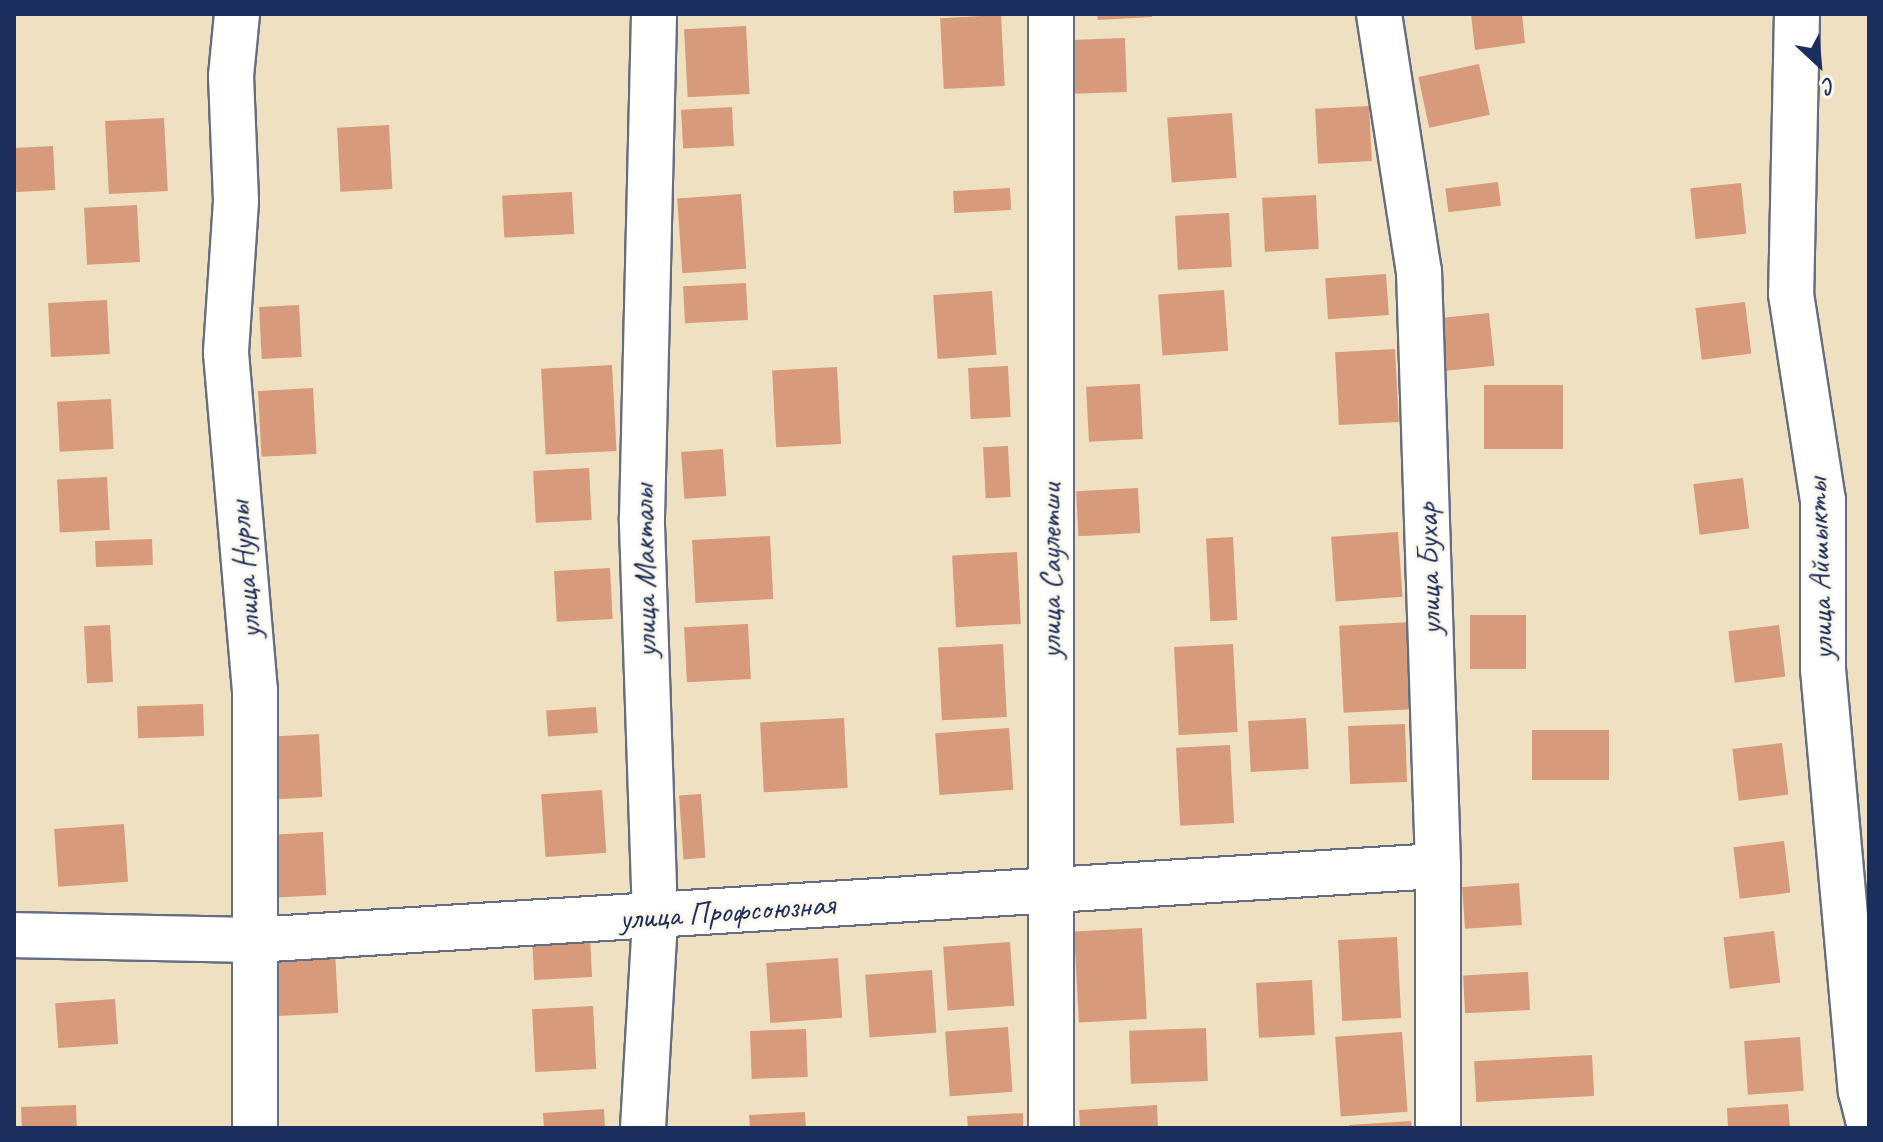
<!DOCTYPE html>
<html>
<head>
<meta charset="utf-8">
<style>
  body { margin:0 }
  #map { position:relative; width:1883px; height:1142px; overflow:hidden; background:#efe0c1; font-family:Caveat,sans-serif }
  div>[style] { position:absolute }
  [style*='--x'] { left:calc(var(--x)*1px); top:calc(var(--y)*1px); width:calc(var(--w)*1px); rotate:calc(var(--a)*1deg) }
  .building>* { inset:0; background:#d79b7b; transform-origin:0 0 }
  .roads { filter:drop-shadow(2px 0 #656d81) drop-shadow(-2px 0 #656d81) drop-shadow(0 2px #656d81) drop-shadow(0 -2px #656d81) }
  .minor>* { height:44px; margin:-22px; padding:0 22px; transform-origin:22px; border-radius:22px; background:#fff }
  span { translate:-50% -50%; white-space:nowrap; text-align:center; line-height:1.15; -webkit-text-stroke:6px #fbf7ec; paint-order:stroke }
  .street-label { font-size:32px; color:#1b2f5e }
  .frame { position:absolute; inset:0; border:16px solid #1b2f5e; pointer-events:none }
  .north { position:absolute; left:1779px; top:24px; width:80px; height:80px; -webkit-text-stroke:6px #fbf7ec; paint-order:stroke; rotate:154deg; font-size:22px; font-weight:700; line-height:32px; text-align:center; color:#1b2f5e }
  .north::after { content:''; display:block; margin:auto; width:28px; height:36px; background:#1b2f5e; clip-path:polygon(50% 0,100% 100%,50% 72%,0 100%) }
</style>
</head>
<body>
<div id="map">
  <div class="building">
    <i style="clip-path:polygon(1097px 14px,1152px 14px,1152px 17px,1098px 20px)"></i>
    <i style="clip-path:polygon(1471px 14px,1522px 14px,1525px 43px,1475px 50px)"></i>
    <i style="left:1001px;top:15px;width:71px;height:61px;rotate:87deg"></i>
    <i style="left:746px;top:26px;width:68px;height:62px;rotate:87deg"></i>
    <i style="left:1125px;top:38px;width:54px;height:54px;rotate:88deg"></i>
    <i style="left:1479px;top:64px;width:52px;height:62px;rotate:78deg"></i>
    <i style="left:1369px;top:106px;width:55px;height:54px;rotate:87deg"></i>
    <i style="left:732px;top:107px;width:39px;height:51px;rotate:87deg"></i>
    <i style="left:1232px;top:113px;width:65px;height:65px;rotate:86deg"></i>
    <i style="left:164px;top:118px;width:73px;height:59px;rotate:87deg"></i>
    <i style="left:389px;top:125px;width:64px;height:52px;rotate:87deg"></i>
    <i style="left:53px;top:146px;width:44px;height:39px;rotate:87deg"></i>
    <i style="left:1498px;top:182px;width:24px;height:53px;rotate:83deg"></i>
    <i style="left:1741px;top:183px;width:51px;height:51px;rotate:84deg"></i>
    <i style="left:1010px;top:188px;width:22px;height:57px;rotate:87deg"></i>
    <i style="left:572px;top:192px;width:42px;height:70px;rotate:87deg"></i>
    <i style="left:741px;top:194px;width:75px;height:64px;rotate:86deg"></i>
    <i style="left:1316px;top:195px;width:54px;height:54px;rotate:87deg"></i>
    <i style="left:137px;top:205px;width:57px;height:53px;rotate:87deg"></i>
    <i style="left:1229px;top:213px;width:54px;height:54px;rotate:87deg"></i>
    <i style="left:1386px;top:274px;width:41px;height:61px;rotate:86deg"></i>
    <i style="left:746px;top:283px;width:37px;height:63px;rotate:87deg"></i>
    <i style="left:1224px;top:290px;width:61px;height:66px;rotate:86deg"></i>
    <i style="left:992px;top:291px;width:64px;height:59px;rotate:86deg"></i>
    <i style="left:107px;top:300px;width:54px;height:59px;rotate:87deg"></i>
    <i style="left:1745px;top:302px;width:52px;height:50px;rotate:83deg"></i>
    <i style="left:299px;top:305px;width:52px;height:40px;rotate:87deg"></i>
    <i style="left:1489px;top:313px;width:53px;height:51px;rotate:84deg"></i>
    <i style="left:1395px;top:349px;width:73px;height:60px;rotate:87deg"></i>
    <i style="left:612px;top:365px;width:86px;height:71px;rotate:87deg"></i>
    <i style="left:1008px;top:366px;width:51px;height:40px;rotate:87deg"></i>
    <i style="left:837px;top:367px;width:77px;height:65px;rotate:87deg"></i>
    <i style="left:1140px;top:384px;width:55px;height:54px;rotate:87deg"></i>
    <i style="left:1484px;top:385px;width:79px;height:64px"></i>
    <i style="left:313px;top:388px;width:66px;height:55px;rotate:87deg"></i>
    <i style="left:111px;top:399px;width:50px;height:54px;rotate:87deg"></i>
    <i style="left:1008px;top:446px;width:51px;height:25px;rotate:87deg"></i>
    <i style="left:723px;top:449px;width:47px;height:42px;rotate:86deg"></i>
    <i style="left:589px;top:468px;width:52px;height:56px;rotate:87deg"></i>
    <i style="left:107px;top:477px;width:53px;height:50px;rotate:87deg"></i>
    <i style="left:1743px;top:478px;width:51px;height:50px;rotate:83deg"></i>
    <i style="left:1138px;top:488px;width:45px;height:62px;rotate:87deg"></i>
    <i style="left:1398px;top:532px;width:65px;height:67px;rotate:86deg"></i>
    <i style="left:770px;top:536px;width:63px;height:78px;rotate:87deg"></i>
    <i style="left:1233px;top:537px;width:83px;height:27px;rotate:87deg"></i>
    <i style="left:152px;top:539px;width:26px;height:57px;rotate:88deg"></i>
    <i style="left:1017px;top:552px;width:72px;height:65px;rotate:87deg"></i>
    <i style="left:610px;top:568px;width:51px;height:56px;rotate:87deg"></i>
    <i style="left:1470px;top:615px;width:56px;height:54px"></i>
    <i style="left:1412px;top:622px;width:87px;height:73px;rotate:87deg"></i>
    <i style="left:748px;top:624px;width:55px;height:64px;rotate:87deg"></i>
    <i style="left:110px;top:625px;width:57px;height:26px;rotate:87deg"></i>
    <i style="left:1779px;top:625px;width:52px;height:51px;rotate:83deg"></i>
    <i style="left:1003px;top:644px;width:73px;height:65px;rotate:87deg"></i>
    <i style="left:1233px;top:644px;width:88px;height:59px;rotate:87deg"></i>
    <i style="left:203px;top:704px;width:32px;height:66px;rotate:88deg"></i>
    <i style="left:596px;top:707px;width:26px;height:50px;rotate:86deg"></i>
    <i style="left:844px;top:718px;width:70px;height:84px;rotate:87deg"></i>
    <i style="left:1306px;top:718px;width:51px;height:58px;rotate:87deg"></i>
    <i style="left:1405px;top:724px;width:58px;height:57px;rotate:88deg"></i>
    <i style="left:1009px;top:728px;width:62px;height:74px;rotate:86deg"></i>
    <i style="left:1609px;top:730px;width:50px;height:77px;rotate:90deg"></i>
    <i style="left:319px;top:734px;width:63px;height:61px;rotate:87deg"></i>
    <i style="left:1782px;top:743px;width:52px;height:50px;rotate:83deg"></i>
    <i style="left:1230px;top:745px;width:78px;height:54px;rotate:87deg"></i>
    <i style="left:602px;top:790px;width:63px;height:61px;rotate:86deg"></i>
    <i style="left:701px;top:794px;width:64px;height:22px;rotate:86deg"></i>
    <i style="left:124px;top:824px;width:58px;height:70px;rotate:86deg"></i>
    <i style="left:323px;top:832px;width:63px;height:61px;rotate:87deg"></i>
    <i style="left:1784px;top:841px;width:52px;height:51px;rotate:83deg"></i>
    <i style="left:1519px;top:883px;width:42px;height:57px;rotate:86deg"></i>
    <i style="left:1142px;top:928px;width:91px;height:68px;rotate:87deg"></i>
    <i style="left:1774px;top:931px;width:52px;height:51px;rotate:83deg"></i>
    <i style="left:590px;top:937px;width:40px;height:58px;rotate:87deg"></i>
    <i style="left:1397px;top:937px;width:81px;height:59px;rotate:87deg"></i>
    <i style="left:1010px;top:942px;width:64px;height:67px;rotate:86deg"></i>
    <i style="left:335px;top:950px;width:63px;height:61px;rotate:87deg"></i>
    <i style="left:838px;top:958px;width:60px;height:72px;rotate:86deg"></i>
    <i style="left:932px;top:970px;width:63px;height:67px;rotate:86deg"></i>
    <i style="left:1528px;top:972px;width:38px;height:65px;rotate:87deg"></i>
    <i style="left:1312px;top:980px;width:55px;height:56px;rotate:87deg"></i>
    <i style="left:115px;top:999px;width:45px;height:60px;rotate:86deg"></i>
    <i style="left:593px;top:1006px;width:63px;height:61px;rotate:87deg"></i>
    <i style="left:1008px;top:1027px;width:65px;height:63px;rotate:86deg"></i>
    <i style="left:1206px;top:1028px;width:53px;height:77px;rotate:88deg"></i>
    <i style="left:806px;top:1029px;width:48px;height:56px;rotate:88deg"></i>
    <i style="left:1402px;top:1032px;width:80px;height:67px;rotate:86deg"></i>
    <i style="left:1800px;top:1037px;width:54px;height:56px;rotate:86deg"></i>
    <i style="left:1592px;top:1055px;width:41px;height:118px;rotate:87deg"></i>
    <i style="clip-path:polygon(1788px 1104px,1790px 1128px,1728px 1128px,1727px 1108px)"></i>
    <i style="left:76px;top:1105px;width:23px;height:55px;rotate:88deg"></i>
    <i style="clip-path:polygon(1157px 1105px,1158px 1128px,1080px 1128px,1079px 1110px)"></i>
    <i style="clip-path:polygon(604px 1109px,605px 1128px,544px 1128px,543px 1113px)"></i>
    <i style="clip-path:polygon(805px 1112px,806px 1128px,750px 1128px,749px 1115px)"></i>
    <i style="clip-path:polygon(1023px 1113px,1023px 1128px,968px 1128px,967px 1116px)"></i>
    <i style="clip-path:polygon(1411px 1121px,1412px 1128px,1349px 1128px,1349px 1125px)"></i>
  </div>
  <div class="roads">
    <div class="minor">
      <i style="--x:237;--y:14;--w:62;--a:95.5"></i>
      <i style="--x:231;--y:76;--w:125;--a:87.7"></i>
      <i style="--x:236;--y:201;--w:152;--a:93.8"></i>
      <i style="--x:226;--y:353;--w:338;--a:85.1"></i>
      <i style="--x:255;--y:690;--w:438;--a:90"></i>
      <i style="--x:1379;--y:14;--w:260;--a:81.2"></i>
      <i style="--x:1419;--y:271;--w:595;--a:88.17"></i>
      <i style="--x:1438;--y:866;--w:262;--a:90"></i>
      <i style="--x:1797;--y:14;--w:280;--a:91.2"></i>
      <i style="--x:1791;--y:294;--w:208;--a:81.2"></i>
      <i style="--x:1823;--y:500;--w:169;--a:90"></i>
      <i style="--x:1823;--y:669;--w:424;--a:84.9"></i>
      <i style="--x:1861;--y:1091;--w:34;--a:76"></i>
      <i style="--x:14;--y:935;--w:240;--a:1.2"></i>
      <i style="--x:254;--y:940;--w:1186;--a:-3.58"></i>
      <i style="--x:643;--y:1128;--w:211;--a:-86.7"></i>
      <i style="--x:655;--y:917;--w:400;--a:-91.9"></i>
      <i style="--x:642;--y:517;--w:503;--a:-88.63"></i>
      <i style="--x:1051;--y:1128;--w:1114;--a:-90"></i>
    </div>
  </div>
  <div class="street-label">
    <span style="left:1429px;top:569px;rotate:-92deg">улица Бухар</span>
    <span style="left:1820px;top:569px;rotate:-92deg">улица Айшыкты</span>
    <span style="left:245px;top:570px;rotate:-95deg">улица Нурлы</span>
    <span style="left:645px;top:571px;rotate:-91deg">улица Макталы</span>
    <span style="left:1051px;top:571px;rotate:-90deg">улица Саулетши</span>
    <span style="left:727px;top:912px;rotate:-4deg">улица Профсоюзная</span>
  </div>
  <div class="frame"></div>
  <div class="north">С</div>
</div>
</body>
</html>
